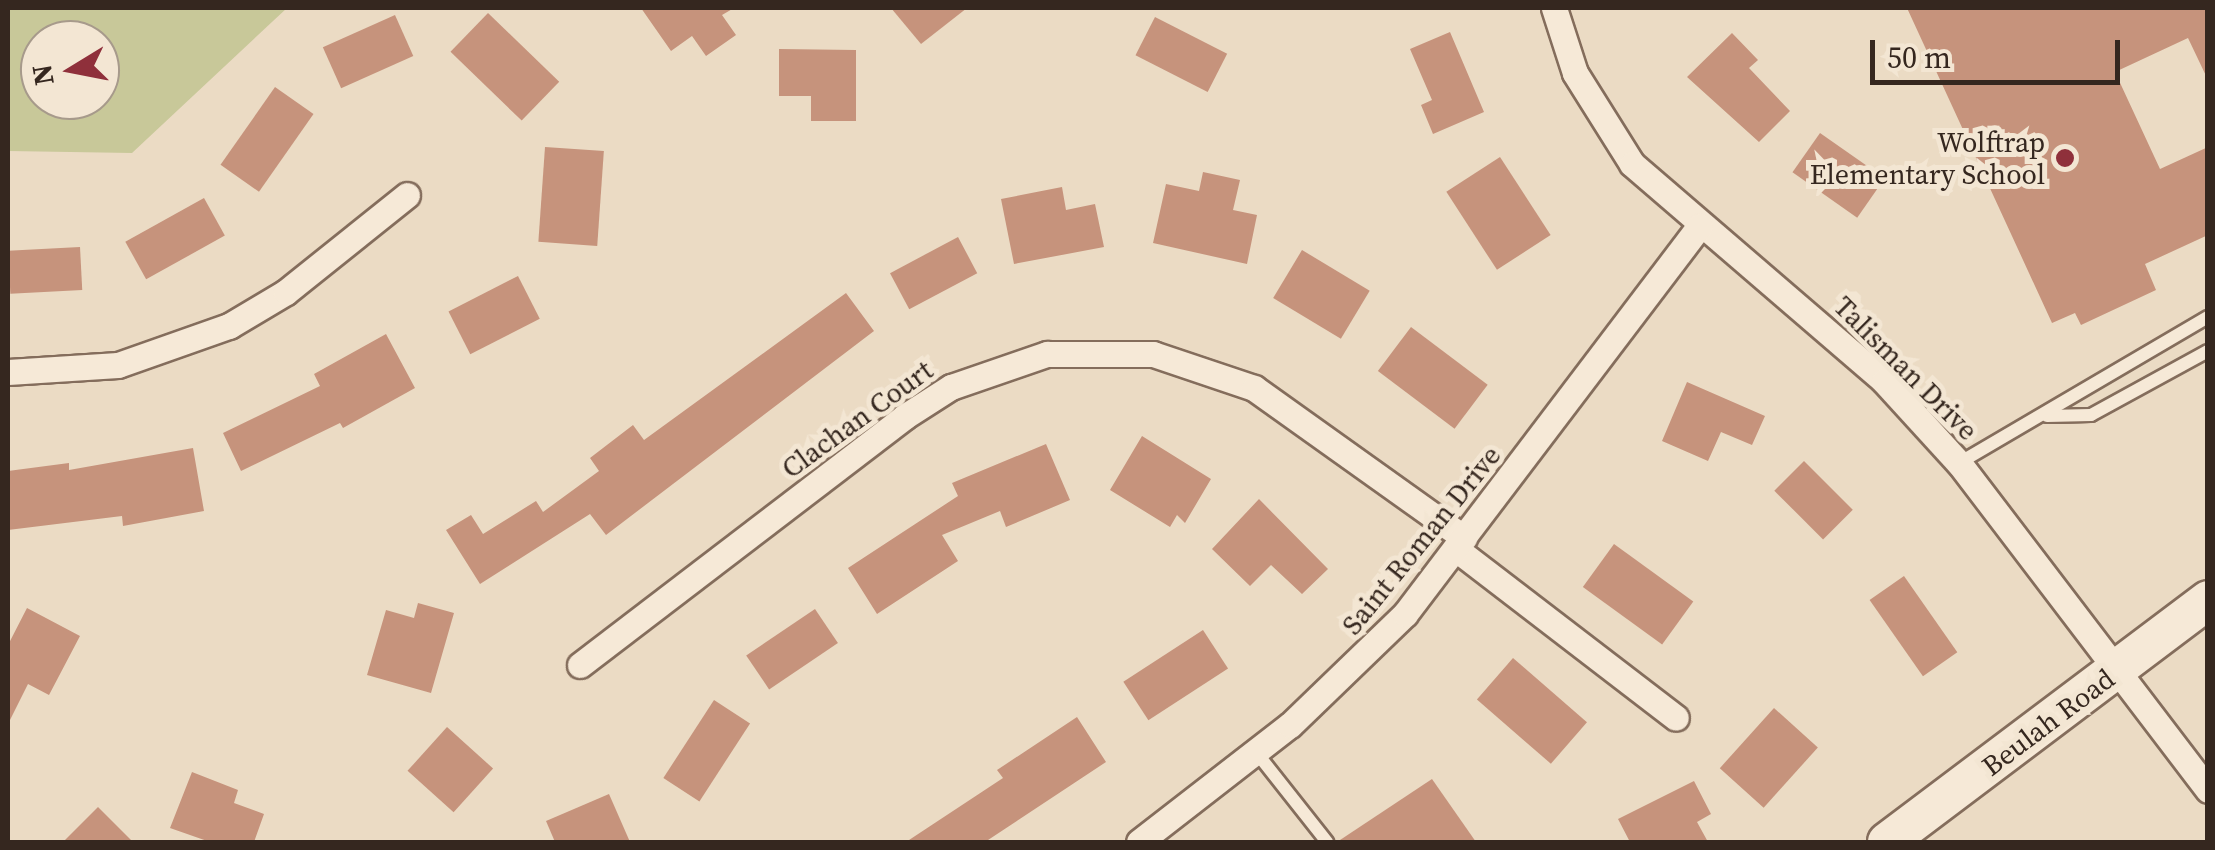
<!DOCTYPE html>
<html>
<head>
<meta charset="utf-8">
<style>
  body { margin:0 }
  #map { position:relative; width:2215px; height:850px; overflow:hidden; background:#ebdbc4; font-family:"Source Serif 4",serif }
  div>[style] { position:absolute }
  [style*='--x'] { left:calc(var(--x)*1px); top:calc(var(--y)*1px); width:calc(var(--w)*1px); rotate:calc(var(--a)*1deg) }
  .green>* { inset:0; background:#c8c899 }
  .building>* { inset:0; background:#c6937c; transform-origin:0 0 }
  .roads { filter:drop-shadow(2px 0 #846d5c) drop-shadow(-2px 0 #846d5c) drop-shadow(0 2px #846d5c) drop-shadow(0 -2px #846d5c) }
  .service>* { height:12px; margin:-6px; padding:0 6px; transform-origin:6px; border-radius:6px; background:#f6e9d7 }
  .minor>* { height:25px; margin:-12.5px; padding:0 12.5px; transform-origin:12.5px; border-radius:12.5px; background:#f6e9d7 }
  .secondary>* { height:38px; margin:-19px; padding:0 19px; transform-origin:19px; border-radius:19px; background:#f6e9d7 }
  .dots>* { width:28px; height:28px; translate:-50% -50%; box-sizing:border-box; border:5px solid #f3e6d3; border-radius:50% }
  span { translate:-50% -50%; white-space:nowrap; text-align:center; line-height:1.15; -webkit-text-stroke:10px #f3e6d3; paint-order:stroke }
  .poi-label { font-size:28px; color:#35271f }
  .right { translate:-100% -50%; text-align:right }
  .street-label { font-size:28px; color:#35271f }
  .frame { position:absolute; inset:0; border:10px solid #35271f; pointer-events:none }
  .north { position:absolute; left:20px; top:20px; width:100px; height:100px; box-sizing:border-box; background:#f3e6d3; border:2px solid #a79a8b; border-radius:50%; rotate:260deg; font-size:28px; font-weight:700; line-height:40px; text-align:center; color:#35271f }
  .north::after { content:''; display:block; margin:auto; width:35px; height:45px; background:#8f303b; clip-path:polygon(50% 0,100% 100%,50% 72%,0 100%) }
  .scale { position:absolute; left:1870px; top:40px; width:250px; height:45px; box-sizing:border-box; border:5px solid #35271f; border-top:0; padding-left:12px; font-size:30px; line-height:35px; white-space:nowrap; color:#35271f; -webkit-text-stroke:8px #f3e6d3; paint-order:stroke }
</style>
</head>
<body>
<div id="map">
  <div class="green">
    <i style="clip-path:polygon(evenodd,8px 8px,287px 8px,132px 153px,8px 151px,8px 8px,40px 40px,100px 40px,100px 100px,40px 100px,40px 40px)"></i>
  </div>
  <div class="building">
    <i style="clip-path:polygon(641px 8px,734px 8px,722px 15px,736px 35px,706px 56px,692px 36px,671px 51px)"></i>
    <i style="clip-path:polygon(891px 8px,967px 8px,921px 44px)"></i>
    <i style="clip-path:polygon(1907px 8px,2208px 8px,2208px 80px,2188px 38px,2115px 72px,2160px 169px,2208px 147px,2208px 235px,2145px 264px,2156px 290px,2081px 325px,2075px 313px,2052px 323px)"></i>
    <i style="left:488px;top:13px;width:99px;height:54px;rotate:44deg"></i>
    <i style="left:395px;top:15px;width:45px;height:79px;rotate:66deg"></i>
    <i style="left:1155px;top:17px;width:81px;height:43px;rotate:27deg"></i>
    <i style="clip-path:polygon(1450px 32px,1484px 112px,1433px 134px,1421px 105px,1432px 100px,1410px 49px)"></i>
    <i style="clip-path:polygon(1732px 33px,1758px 60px,1749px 68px,1790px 111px,1759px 142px,1687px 77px)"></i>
    <i style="clip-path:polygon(779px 49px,856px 50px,856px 121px,811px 121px,811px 96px,779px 96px)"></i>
    <i style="left:275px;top:87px;width:47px;height:95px;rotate:35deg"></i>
    <i style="left:1820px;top:133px;width:79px;height:48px;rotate:35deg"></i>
    <i style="left:545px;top:147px;width:59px;height:95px;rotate:4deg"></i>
    <i style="left:1500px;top:157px;width:93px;height:64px;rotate:57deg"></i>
    <i style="clip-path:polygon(1203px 172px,1240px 180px,1233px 210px,1257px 215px,1247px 264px,1153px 243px,1166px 184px,1199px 191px)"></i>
    <i style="clip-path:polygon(1062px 187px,1066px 210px,1095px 204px,1104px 247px,1014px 264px,1001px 199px)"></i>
    <i style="left:204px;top:198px;width:43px;height:90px;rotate:61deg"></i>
    <i style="left:958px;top:237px;width:41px;height:77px;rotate:62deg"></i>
    <i style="left:80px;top:247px;width:43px;height:72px;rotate:87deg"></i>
    <i style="left:1302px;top:250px;width:79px;height:56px;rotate:31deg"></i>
    <i style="left:518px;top:276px;width:48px;height:78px;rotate:63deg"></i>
    <i style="clip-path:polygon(846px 293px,874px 331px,606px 535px,590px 514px,480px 584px,446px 530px,471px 515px,483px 534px,536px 501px,543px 512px,599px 471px,590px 458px,633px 425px,644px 440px)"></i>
    <i style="left:1411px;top:327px;width:96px;height:55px;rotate:37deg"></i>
    <i style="clip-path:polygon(386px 334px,415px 388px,343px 428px,340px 423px,241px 471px,223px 433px,320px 386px,314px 374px)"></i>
    <i style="clip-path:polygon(1687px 382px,1765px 416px,1752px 445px,1721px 432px,1708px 461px,1662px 441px)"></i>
    <i style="clip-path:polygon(1142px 436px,1211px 479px,1185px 523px,1177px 515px,1170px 527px,1110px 490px)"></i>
    <i style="clip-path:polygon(1046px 444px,1070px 500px,1006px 527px,1000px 511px,942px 535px,958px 561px,877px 614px,848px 568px,958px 496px,952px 483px)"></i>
    <i style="clip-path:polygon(193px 448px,204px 511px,123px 526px,122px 516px,8px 530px,8px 471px,69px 463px,69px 470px)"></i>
    <i style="left:1804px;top:461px;width:69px;height:42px;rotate:45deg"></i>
    <i style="clip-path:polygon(1259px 499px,1328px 569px,1302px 594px,1271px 565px,1250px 586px,1212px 549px)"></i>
    <i style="left:1614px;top:544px;width:98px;height:53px;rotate:36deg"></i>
    <i style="left:1904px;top:576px;width:93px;height:42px;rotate:55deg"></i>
    <i style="clip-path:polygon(418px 603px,454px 613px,431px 693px,367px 675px,386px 610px,414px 618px)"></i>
    <i style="clip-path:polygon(27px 608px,80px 636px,49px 695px,28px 684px,8px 724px,8px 645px)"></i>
    <i style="left:815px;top:609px;width:41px;height:83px;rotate:56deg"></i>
    <i style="left:1203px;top:630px;width:46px;height:95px;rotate:57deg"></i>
    <i style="left:1513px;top:658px;width:98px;height:55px;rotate:41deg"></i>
    <i style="left:714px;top:700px;width:43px;height:93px;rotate:33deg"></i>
    <i style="left:1774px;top:708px;width:59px;height:81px;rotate:42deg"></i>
    <i style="clip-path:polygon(1077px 717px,1106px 762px,985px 842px,906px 842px,1003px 778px,997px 770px)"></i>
    <i style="left:447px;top:727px;width:62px;height:59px;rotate:42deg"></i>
    <i style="clip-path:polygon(192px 772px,238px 790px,234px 803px,264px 814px,254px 842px,210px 842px,170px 828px)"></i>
    <i style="clip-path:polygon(1432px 779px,1476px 842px,1337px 842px)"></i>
    <i style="clip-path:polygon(1694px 781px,1711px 814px,1697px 822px,1708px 842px,1630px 842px,1618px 819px)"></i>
    <i style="clip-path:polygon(609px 794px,630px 842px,555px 842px,546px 821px)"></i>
    <i style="clip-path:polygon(98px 807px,133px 842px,63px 842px)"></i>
  </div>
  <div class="roads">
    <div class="service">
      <i style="--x:2047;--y:416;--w:44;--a:-1.3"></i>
      <i style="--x:2091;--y:415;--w:133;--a:-28.7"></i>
      <i style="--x:1959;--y:463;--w:289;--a:-30.4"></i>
      <i style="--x:1256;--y:752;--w:115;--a:51.7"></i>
    </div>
    <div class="minor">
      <i style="--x:1554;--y:8;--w:68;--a:72.1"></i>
      <i style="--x:1575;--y:73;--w:107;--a:57.9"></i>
      <i style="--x:1632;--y:164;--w:333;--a:40.7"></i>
      <i style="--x:1884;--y:381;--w:111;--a:47.6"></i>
      <i style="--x:1959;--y:463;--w:411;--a:52.7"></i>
      <i style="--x:8;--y:372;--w:110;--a:-3.6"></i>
      <i style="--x:118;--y:365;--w:118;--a:-19.4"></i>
      <i style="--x:229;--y:326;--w:66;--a:-30.8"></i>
      <i style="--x:286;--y:292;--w:155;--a:-38.7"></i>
      <i style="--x:1456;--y:549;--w:277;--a:37.5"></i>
      <i style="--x:580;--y:665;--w:408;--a:-37.4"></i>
      <i style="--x:904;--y:417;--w:56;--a:-32.6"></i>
      <i style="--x:951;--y:387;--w:102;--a:-19"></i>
      <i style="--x:1047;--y:354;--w:106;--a:0"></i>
      <i style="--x:1153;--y:354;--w:107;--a:18.6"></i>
      <i style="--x:1254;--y:388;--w:258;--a:35.5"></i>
      <i style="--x:1139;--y:842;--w:191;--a:-37.8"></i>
      <i style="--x:1290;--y:725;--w:160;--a:-44"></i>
      <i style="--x:1405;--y:614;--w:487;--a:-52.8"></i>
    </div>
    <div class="secondary">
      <i style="--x:1887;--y:842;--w:402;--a:-37"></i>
    </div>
  </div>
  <div class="dots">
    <i style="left:2065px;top:158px;background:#8f303b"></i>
  </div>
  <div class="poi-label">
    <span class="right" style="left:2045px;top:158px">Wolftrap<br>Elementary School</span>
  </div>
  <div class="street-label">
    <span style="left:1906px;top:368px;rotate:45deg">Talisman Drive</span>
    <span style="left:857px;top:419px;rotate:-36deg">Clachan Court</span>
    <span style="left:1421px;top:540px;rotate:-51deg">Saint Roman Drive</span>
    <span style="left:2048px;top:722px;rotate:-37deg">Beulah Road</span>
  </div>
  <div class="frame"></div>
  <div class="north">N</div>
  <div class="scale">50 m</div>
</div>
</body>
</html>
